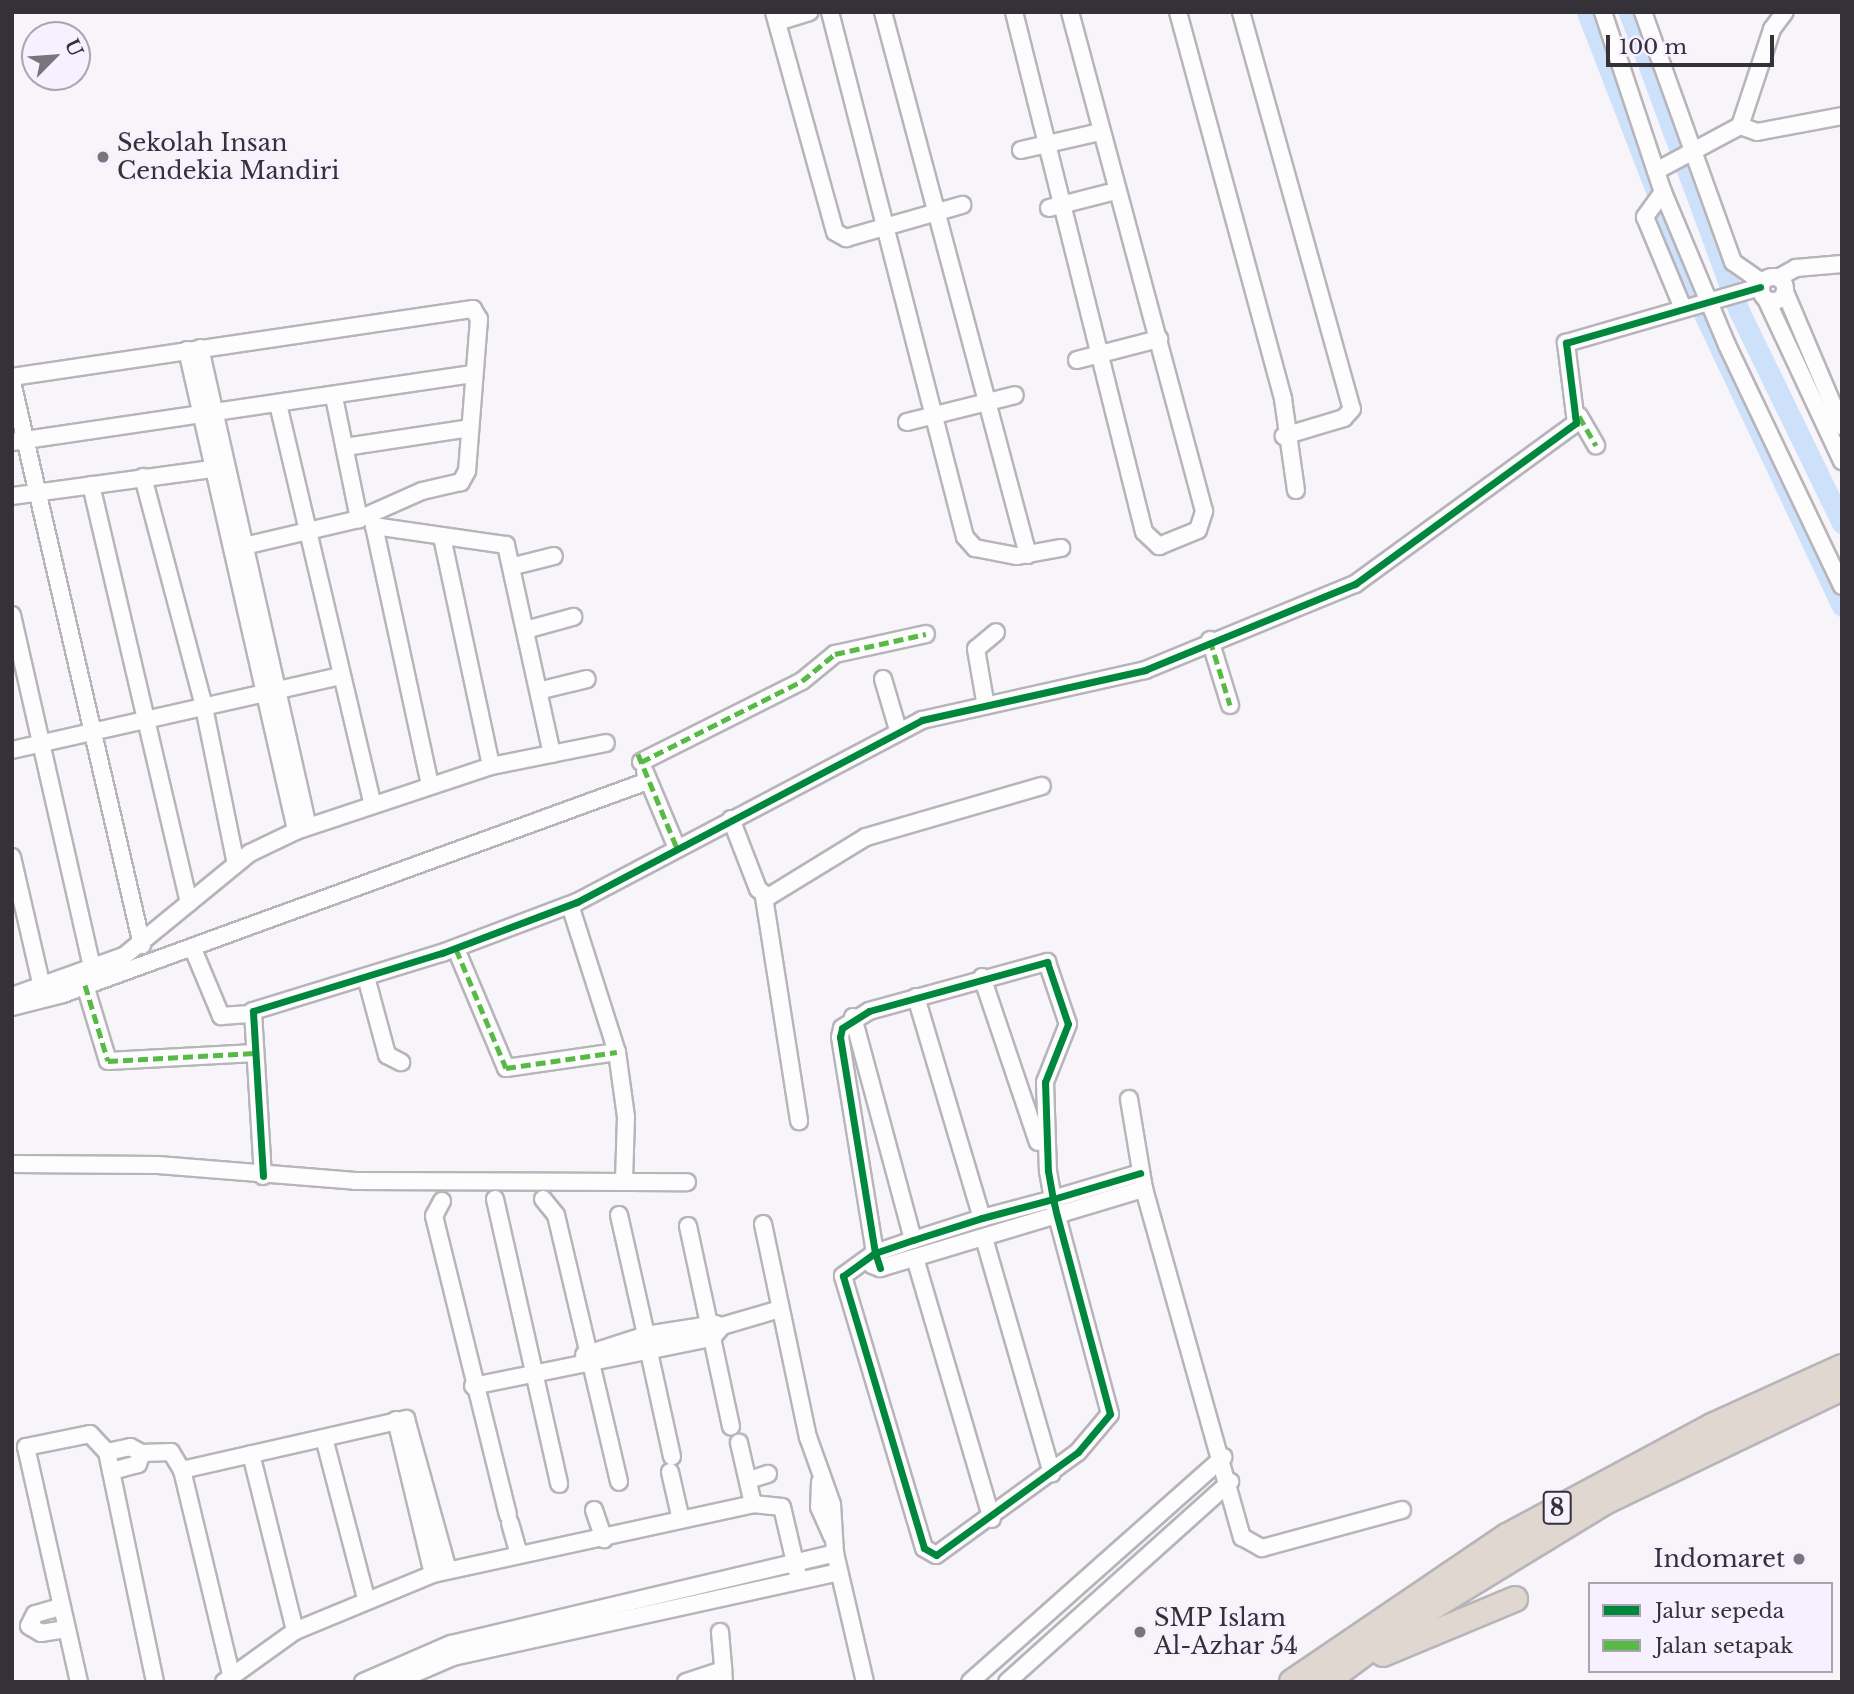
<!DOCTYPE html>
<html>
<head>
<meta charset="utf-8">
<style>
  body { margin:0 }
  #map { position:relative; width:1854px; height:1694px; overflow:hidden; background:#f7f4fa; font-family:"Libre Baskerville",serif }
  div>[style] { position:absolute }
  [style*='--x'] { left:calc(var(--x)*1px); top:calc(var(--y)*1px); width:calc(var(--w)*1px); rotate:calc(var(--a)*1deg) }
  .river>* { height:21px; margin:-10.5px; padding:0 10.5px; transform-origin:10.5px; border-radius:10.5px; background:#cde2fa }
  .roads { filter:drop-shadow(2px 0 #b7b4ba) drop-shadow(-2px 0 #b7b4ba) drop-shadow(0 2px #b7b4ba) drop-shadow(0 -2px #b7b4ba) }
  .minor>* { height:16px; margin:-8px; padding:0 8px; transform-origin:8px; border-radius:8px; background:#fefdfe }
  .minor>.ring { margin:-8px; padding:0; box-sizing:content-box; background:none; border:16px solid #fefdfe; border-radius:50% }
  .highway>* { height:24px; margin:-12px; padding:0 12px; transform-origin:12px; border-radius:12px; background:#e0d8d0 }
  .quiet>* { height:5px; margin-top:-2.5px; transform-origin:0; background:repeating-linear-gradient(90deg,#58b947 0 10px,transparent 0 15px) }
  .cycleway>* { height:7px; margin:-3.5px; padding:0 3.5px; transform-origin:3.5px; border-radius:3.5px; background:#00873e }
  .dots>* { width:19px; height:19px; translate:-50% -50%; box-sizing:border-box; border:4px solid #f7f0fe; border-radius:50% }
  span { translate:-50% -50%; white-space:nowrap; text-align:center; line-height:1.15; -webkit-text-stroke:5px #f7f0fe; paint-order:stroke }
  .shield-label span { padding:2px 5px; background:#f7f0fe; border:2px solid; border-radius:5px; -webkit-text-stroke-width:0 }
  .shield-label { font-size:23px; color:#343138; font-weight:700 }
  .poi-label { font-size:24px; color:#343138 }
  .left { translate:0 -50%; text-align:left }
  .right { translate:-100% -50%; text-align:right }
  .frame { position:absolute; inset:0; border:14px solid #343138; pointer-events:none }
  .legend { position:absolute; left:1588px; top:1582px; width:245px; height:91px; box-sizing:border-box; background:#f7f0fe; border:2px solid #a9a4af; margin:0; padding:9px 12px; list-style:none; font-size:21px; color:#343138 }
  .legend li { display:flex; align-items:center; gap:14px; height:35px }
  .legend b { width:35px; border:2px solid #a9a4af }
  .north { position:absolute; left:21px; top:21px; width:70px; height:70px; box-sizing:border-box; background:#f7f0fe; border:2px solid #a9a4af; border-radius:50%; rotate:65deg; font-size:19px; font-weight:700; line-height:28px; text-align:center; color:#343138 }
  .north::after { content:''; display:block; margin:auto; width:24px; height:32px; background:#78757c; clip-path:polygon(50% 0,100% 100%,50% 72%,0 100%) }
  .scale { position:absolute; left:1606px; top:35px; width:168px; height:32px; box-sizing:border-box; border:4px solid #343138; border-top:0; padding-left:9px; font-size:21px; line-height:24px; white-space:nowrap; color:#343138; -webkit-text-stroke:5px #f7f0fe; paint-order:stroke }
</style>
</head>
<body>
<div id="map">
  <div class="river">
    <i style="--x:1587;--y:12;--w:294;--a:68.9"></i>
    <i style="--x:1629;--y:12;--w:319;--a:69.8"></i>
    <i style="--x:1739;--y:311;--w:236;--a:64.1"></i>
    <i style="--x:1704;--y:314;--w:323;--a:64.7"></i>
  </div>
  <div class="roads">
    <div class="minor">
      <i style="--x:774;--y:12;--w:228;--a:74.5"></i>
      <i style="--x:835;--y:232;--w:13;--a:29"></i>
      <i style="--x:846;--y:238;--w:121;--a:-15.9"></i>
      <i style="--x:830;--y:12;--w:542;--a:75.58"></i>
      <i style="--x:965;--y:537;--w:15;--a:48"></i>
      <i style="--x:975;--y:548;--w:43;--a:10.8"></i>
      <i style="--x:1017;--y:556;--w:45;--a:-10.3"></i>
      <i style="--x:883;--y:12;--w:562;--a:75.05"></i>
      <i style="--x:1014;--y:12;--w:536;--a:75.96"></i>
      <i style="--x:1144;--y:532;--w:21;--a:43"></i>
      <i style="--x:1159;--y:546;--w:42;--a:-22.3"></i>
      <i style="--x:1198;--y:530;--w:20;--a:-72"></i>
      <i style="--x:1204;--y:511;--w:517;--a:-105.03"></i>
      <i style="--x:1178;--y:12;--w:401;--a:74.8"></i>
      <i style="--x:1283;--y:399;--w:92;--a:81.9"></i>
      <i style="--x:1241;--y:12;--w:412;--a:74.4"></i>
      <i style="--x:1352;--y:409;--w:12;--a:132"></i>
      <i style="--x:1344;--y:418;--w:63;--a:163.3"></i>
      <i style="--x:1603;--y:12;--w:190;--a:71.6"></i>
      <i style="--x:1663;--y:192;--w:166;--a:67.3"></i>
      <i style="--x:1727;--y:345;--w:267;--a:64.5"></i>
      <i style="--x:1643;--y:12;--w:266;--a:70.2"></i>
      <i style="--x:1733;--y:262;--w:35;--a:35"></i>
      <i style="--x:777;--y:22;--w:34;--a:-17"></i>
      <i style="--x:1740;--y:126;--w:18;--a:19"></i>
      <i style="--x:1757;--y:132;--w:86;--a:-10.7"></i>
      <i style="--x:1021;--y:150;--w:81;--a:-12.8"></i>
      <i style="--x:1656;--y:171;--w:95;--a:-28.2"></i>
      <i style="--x:1740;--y:126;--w:102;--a:-71.7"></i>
      <i style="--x:1772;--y:29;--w:21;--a:-53"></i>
      <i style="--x:1663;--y:192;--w:31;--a:126"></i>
      <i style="--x:1645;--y:217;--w:96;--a:67.4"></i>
      <i style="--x:1049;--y:208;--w:69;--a:-14.2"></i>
      <i class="ring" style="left:1761px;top:277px;width:8px;height:8px"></i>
      <i style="--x:1778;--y:278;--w:21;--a:-29"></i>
      <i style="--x:1796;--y:268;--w:46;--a:-5"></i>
      <i style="--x:1785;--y:292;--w:146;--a:67"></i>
      <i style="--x:1767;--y:301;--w:177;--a:64.9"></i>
      <i style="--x:200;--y:348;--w:490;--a:77.3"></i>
      <i style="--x:187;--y:350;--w:493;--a:77.2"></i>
      <i style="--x:1077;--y:360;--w:85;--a:-14.4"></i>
      <i style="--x:12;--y:377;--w:466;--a:-8.4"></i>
      <i style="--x:473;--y:309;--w:12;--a:59"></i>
      <i style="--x:479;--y:319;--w:152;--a:94.5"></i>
      <i style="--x:467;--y:471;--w:13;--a:119"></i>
      <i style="--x:461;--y:482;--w:40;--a:167"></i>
      <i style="--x:422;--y:491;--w:69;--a:156"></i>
      <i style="--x:359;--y:519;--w:118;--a:166.8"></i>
      <i style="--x:12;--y:382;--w:578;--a:77"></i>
      <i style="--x:334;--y:397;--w:125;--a:78.4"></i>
      <i style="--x:278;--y:404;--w:410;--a:76.7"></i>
      <i style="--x:1579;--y:416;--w:34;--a:60"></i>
      <i style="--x:907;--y:422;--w:111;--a:-14"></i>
      <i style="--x:12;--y:442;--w:467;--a:-8.4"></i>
      <i style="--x:345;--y:447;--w:126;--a:-8.6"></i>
      <i style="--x:143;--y:477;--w:238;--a:75.1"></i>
      <i style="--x:204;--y:707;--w:160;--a:78.5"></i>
      <i style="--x:91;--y:485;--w:429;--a:76.8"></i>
      <i style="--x:12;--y:496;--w:201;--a:-7.7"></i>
      <i style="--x:442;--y:537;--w:234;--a:77.9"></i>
      <i style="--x:514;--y:566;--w:41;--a:-14"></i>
      <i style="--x:12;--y:615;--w:362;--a:77.2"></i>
      <i style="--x:529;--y:629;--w:46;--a:-15.3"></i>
      <i style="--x:1210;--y:640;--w:68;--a:72.9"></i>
      <i style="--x:883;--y:679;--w:53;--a:73.6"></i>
      <i style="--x:542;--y:690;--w:46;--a:-13.7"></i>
      <i style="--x:985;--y:701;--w:53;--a:-99.8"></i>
      <i style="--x:976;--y:649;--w:26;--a:-40"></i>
      <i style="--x:12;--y:750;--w:336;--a:-12.7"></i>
      <i style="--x:641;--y:762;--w:180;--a:-26.7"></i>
      <i style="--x:802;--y:681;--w:43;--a:-39.3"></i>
      <i style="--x:835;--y:654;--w:93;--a:-12.4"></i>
      <i style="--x:645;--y:772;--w:82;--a:67.2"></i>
      <i style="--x:430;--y:785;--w:265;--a:-102.2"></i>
      <i style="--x:374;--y:526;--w:133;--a:8.2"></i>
      <i style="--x:506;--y:545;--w:214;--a:77.6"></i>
      <i style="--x:731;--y:819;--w:75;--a:68.9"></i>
      <i style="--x:758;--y:889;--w:13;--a:39"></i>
      <i style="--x:768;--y:897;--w:115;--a:-31.5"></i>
      <i style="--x:866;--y:837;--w:183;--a:-16.2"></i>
      <i style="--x:12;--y:857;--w:133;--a:77"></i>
      <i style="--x:764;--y:897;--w:227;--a:81.1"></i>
      <i style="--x:570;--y:905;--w:154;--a:72.3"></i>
      <i style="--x:617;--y:1052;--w:66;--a:82.1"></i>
      <i style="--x:626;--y:1117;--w:64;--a:91.8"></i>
      <i style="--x:193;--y:949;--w:73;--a:67.3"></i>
      <i style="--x:221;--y:1016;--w:29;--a:-4"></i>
      <i style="--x:456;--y:949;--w:129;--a:67.2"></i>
      <i style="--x:506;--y:1068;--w:112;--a:-8.2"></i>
      <i style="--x:366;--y:977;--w:81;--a:74.9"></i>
      <i style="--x:387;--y:1055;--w:16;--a:27"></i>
      <i style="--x:982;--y:977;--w:174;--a:71.3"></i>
      <i style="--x:60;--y:981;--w:13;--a:77"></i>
      <i style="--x:63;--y:994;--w:623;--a:-20.01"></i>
      <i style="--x:85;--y:985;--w:79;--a:73.2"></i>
      <i style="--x:108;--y:1061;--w:147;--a:-3.1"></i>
      <i style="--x:12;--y:996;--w:119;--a:-19.7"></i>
      <i style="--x:124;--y:956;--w:163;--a:-39.3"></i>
      <i style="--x:250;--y:853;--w:51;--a:-25.6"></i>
      <i style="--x:296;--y:831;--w:206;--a:-18.4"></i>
      <i style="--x:491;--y:766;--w:117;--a:-11.3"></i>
      <i style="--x:916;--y:997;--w:231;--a:73.4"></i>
      <i style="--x:12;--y:1007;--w:53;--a:-14.3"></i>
      <i style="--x:853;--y:1017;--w:231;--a:74.9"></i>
      <i style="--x:1129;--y:1099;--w:91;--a:80.5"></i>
      <i style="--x:1144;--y:1189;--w:362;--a:74.3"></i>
      <i style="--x:1242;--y:1537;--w:23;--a:29"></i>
      <i style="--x:1262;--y:1548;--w:145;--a:-15.2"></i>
      <i style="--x:12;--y:1164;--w:146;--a:0.4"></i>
      <i style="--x:158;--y:1165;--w:198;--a:4.6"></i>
      <i style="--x:355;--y:1181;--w:332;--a:0.2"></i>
      <i style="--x:263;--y:1176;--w:165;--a:-93.5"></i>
      <i style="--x:253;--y:1011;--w:198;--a:-17.1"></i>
      <i style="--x:442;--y:953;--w:144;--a:-20.7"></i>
      <i style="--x:577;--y:902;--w:390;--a:-27.8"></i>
      <i style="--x:922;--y:720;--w:229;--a:-12.6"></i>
      <i style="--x:1145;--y:670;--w:227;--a:-22.3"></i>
      <i style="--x:1355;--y:584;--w:273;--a:-36.1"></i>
      <i style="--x:1576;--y:423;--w:81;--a:-97.1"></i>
      <i style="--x:1566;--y:343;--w:202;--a:-16.1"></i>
      <i style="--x:495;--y:1199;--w:292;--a:77.3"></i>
      <i style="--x:543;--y:1199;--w:21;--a:51"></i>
      <i style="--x:556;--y:1215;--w:274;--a:76.7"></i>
      <i style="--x:442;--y:1201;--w:17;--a:118"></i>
      <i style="--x:434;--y:1216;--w:308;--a:76.1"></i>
      <i style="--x:619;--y:1215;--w:123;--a:77.3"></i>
      <i style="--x:763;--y:1224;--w:218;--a:78.1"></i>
      <i style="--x:808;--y:1437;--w:71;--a:70.3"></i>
      <i style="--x:832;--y:1504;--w:49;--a:86.5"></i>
      <i style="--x:835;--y:1553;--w:132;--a:76.9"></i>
      <i style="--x:688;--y:1226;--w:205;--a:77.9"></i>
      <i style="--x:984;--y:1238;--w:245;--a:73.9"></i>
      <i style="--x:915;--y:1258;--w:272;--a:73.6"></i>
      <i style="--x:872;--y:1265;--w:9;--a:21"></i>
      <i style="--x:880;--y:1268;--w:276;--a:-16.7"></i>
      <i style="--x:880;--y:1268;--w:16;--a:-108"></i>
      <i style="--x:875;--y:1253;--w:219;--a:-99.2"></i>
      <i style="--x:840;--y:1037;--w:9;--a:-77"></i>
      <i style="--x:842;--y:1028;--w:32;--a:-32"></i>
      <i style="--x:869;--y:1011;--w:185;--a:-15.4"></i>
      <i style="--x:1047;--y:962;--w:65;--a:71.3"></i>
      <i style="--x:1068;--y:1024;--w:62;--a:111.6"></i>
      <i style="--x:1045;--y:1082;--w:89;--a:88.1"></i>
      <i style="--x:1048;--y:1171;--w:28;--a:80"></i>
      <i style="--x:1053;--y:1199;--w:17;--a:77"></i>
      <i style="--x:1057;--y:1216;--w:205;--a:75"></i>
      <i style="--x:1110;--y:1414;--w:50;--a:130.1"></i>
      <i style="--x:1078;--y:1452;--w:175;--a:144"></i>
      <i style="--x:936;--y:1555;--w:14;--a:-150"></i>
      <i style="--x:924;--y:1548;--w:284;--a:-106.6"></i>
      <i style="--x:843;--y:1276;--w:39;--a:-36"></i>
      <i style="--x:875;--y:1253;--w:40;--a:-18.9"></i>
      <i style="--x:913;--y:1240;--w:72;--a:-17.7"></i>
      <i style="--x:982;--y:1218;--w:73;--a:-15"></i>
      <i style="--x:1053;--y:1199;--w:91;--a:-16.6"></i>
      <i style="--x:649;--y:1352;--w:107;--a:77.6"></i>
      <i style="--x:584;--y:1355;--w:65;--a:-17.9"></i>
      <i style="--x:646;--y:1335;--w:71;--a:-8.9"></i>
      <i style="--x:473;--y:1386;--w:244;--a:-11.4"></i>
      <i style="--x:712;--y:1338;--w:16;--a:-50"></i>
      <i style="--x:722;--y:1326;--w:60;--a:-16.3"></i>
      <i style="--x:396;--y:1420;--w:158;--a:76.5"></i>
      <i style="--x:324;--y:1438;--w:165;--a:75.3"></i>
      <i style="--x:107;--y:1452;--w:24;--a:-12"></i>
      <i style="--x:130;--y:1447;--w:13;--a:27"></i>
      <i style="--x:142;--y:1453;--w:12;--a:110"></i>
      <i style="--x:138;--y:1464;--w:28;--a:165"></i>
      <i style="--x:142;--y:1453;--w:29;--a:-2"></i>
      <i style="--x:171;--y:1452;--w:21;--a:59"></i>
      <i style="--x:182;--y:1470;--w:210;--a:76.5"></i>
      <i style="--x:251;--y:1454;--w:182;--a:76"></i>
      <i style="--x:182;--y:1470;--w:230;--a:-12.8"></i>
      <i style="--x:406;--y:1419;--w:157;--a:74.5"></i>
      <i style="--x:670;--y:1472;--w:49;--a:77.1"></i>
      <i style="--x:749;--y:1480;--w:20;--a:-18"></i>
      <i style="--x:820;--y:1482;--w:25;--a:92"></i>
      <i style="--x:819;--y:1507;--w:32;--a:66"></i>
      <i style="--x:753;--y:1504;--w:29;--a:6"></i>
      <i style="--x:782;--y:1507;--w:66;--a:76.8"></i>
      <i style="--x:594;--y:1510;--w:31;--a:71"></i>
      <i style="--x:510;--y:1523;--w:33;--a:74"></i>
      <i style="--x:60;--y:1607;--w:26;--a:164"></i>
      <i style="--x:35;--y:1614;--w:13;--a:117"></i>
      <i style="--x:29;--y:1626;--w:14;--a:30"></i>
      <i style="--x:41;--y:1633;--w:24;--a:-9"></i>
      <i style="--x:720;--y:1632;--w:38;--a:85"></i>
      <i style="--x:79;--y:1682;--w:241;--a:-102.7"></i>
      <i style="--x:26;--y:1447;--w:65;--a:-11.5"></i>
      <i style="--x:90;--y:1434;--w:25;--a:47"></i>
      <i style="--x:107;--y:1452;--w:235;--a:78.2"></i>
      <i style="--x:224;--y:1682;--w:87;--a:-35.7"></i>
      <i style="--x:295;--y:1631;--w:149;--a:-22.4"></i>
      <i style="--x:433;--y:1574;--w:328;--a:-12.3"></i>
      <i style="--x:753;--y:1504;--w:63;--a:-102.9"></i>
      <i style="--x:363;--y:1682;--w:96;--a:-23.4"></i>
      <i style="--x:451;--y:1644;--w:395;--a:-13.3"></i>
      <i style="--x:395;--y:1682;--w:63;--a:-23.3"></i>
      <i style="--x:453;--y:1657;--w:395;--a:-12.4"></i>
      <i style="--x:686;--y:1682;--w:39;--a:-18"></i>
      <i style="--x:723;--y:1670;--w:12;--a:85"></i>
      <i style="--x:970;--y:1682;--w:339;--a:-41.6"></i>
      <i style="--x:1007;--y:1682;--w:300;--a:-41.9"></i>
    </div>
    <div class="highway">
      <i style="--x:1383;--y:1654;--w:143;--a:-22.6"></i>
      <i style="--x:1292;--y:1682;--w:260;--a:-34.2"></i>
      <i style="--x:1507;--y:1536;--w:233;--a:-28.2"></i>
      <i style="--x:1712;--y:1426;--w:143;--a:-24.4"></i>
      <i style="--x:1326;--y:1682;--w:89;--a:-36.7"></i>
      <i style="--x:1397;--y:1629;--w:246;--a:-31.4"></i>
      <i style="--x:1607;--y:1501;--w:261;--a:-25.7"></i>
    </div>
  </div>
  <div class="quiet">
    <i style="--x:1579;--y:416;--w:34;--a:60"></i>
    <i style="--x:1210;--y:640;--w:68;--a:72.9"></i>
    <i style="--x:638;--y:754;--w:102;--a:67.5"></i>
    <i style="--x:641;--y:762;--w:180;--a:-26.7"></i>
    <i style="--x:802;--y:681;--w:43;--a:-39.3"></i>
    <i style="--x:835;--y:654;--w:93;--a:-12.4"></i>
    <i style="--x:456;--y:949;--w:129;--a:67.2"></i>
    <i style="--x:506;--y:1068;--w:112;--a:-8.2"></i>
    <i style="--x:85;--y:985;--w:79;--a:73.2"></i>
    <i style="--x:108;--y:1061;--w:147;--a:-3.1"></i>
  </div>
  <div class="cycleway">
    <i style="--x:263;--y:1176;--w:165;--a:-93.5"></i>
    <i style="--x:253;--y:1011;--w:198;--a:-17.1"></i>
    <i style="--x:442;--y:953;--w:144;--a:-20.7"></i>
    <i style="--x:577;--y:902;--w:390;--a:-27.8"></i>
    <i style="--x:922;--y:720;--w:229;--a:-12.6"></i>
    <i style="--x:1145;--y:670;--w:227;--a:-22.3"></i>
    <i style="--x:1355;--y:584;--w:273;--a:-36.1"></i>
    <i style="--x:1576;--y:423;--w:81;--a:-97.1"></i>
    <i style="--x:1566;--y:343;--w:202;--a:-16.1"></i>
    <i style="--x:880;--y:1268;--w:16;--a:-108"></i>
    <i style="--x:875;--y:1253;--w:219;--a:-99.2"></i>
    <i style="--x:840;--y:1037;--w:9;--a:-77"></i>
    <i style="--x:842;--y:1028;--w:32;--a:-32"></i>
    <i style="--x:869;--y:1011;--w:185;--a:-15.4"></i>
    <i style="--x:1047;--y:962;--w:65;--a:71.3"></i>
    <i style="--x:1068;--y:1024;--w:62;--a:111.6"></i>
    <i style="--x:1045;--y:1082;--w:89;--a:88.1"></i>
    <i style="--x:1048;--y:1171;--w:28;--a:80"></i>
    <i style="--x:1053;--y:1199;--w:17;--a:77"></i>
    <i style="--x:1057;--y:1216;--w:205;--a:75"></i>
    <i style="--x:1110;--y:1414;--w:50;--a:130.1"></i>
    <i style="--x:1078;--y:1452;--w:175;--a:144"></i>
    <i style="--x:936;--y:1555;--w:14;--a:-150"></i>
    <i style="--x:924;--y:1548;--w:284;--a:-106.6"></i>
    <i style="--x:843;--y:1276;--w:39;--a:-36"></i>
    <i style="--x:875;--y:1253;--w:40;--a:-18.9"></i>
    <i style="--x:913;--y:1240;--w:72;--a:-17.7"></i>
    <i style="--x:982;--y:1218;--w:73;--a:-15"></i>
    <i style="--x:1053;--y:1199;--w:91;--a:-16.6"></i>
  </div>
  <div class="dots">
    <i style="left:103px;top:157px;background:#78757c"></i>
    <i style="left:1799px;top:1559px;background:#78757c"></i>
    <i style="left:1140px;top:1632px;background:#78757c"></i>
  </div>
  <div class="shield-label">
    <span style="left:1557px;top:1508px">8</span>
  </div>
  <div class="poi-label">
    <span class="left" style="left:117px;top:157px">Sekolah Insan<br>Cendekia Mandiri</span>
    <span class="right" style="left:1785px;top:1559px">Indomaret</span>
    <span class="left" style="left:1154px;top:1632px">SMP Islam<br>Al-Azhar 54</span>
  </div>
  <div class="frame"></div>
  <ul class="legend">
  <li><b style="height:9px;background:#00873e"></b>Jalur sepeda</li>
  <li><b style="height:9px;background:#58b947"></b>Jalan setapak</li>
  </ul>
  <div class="north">U</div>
  <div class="scale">100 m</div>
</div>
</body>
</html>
